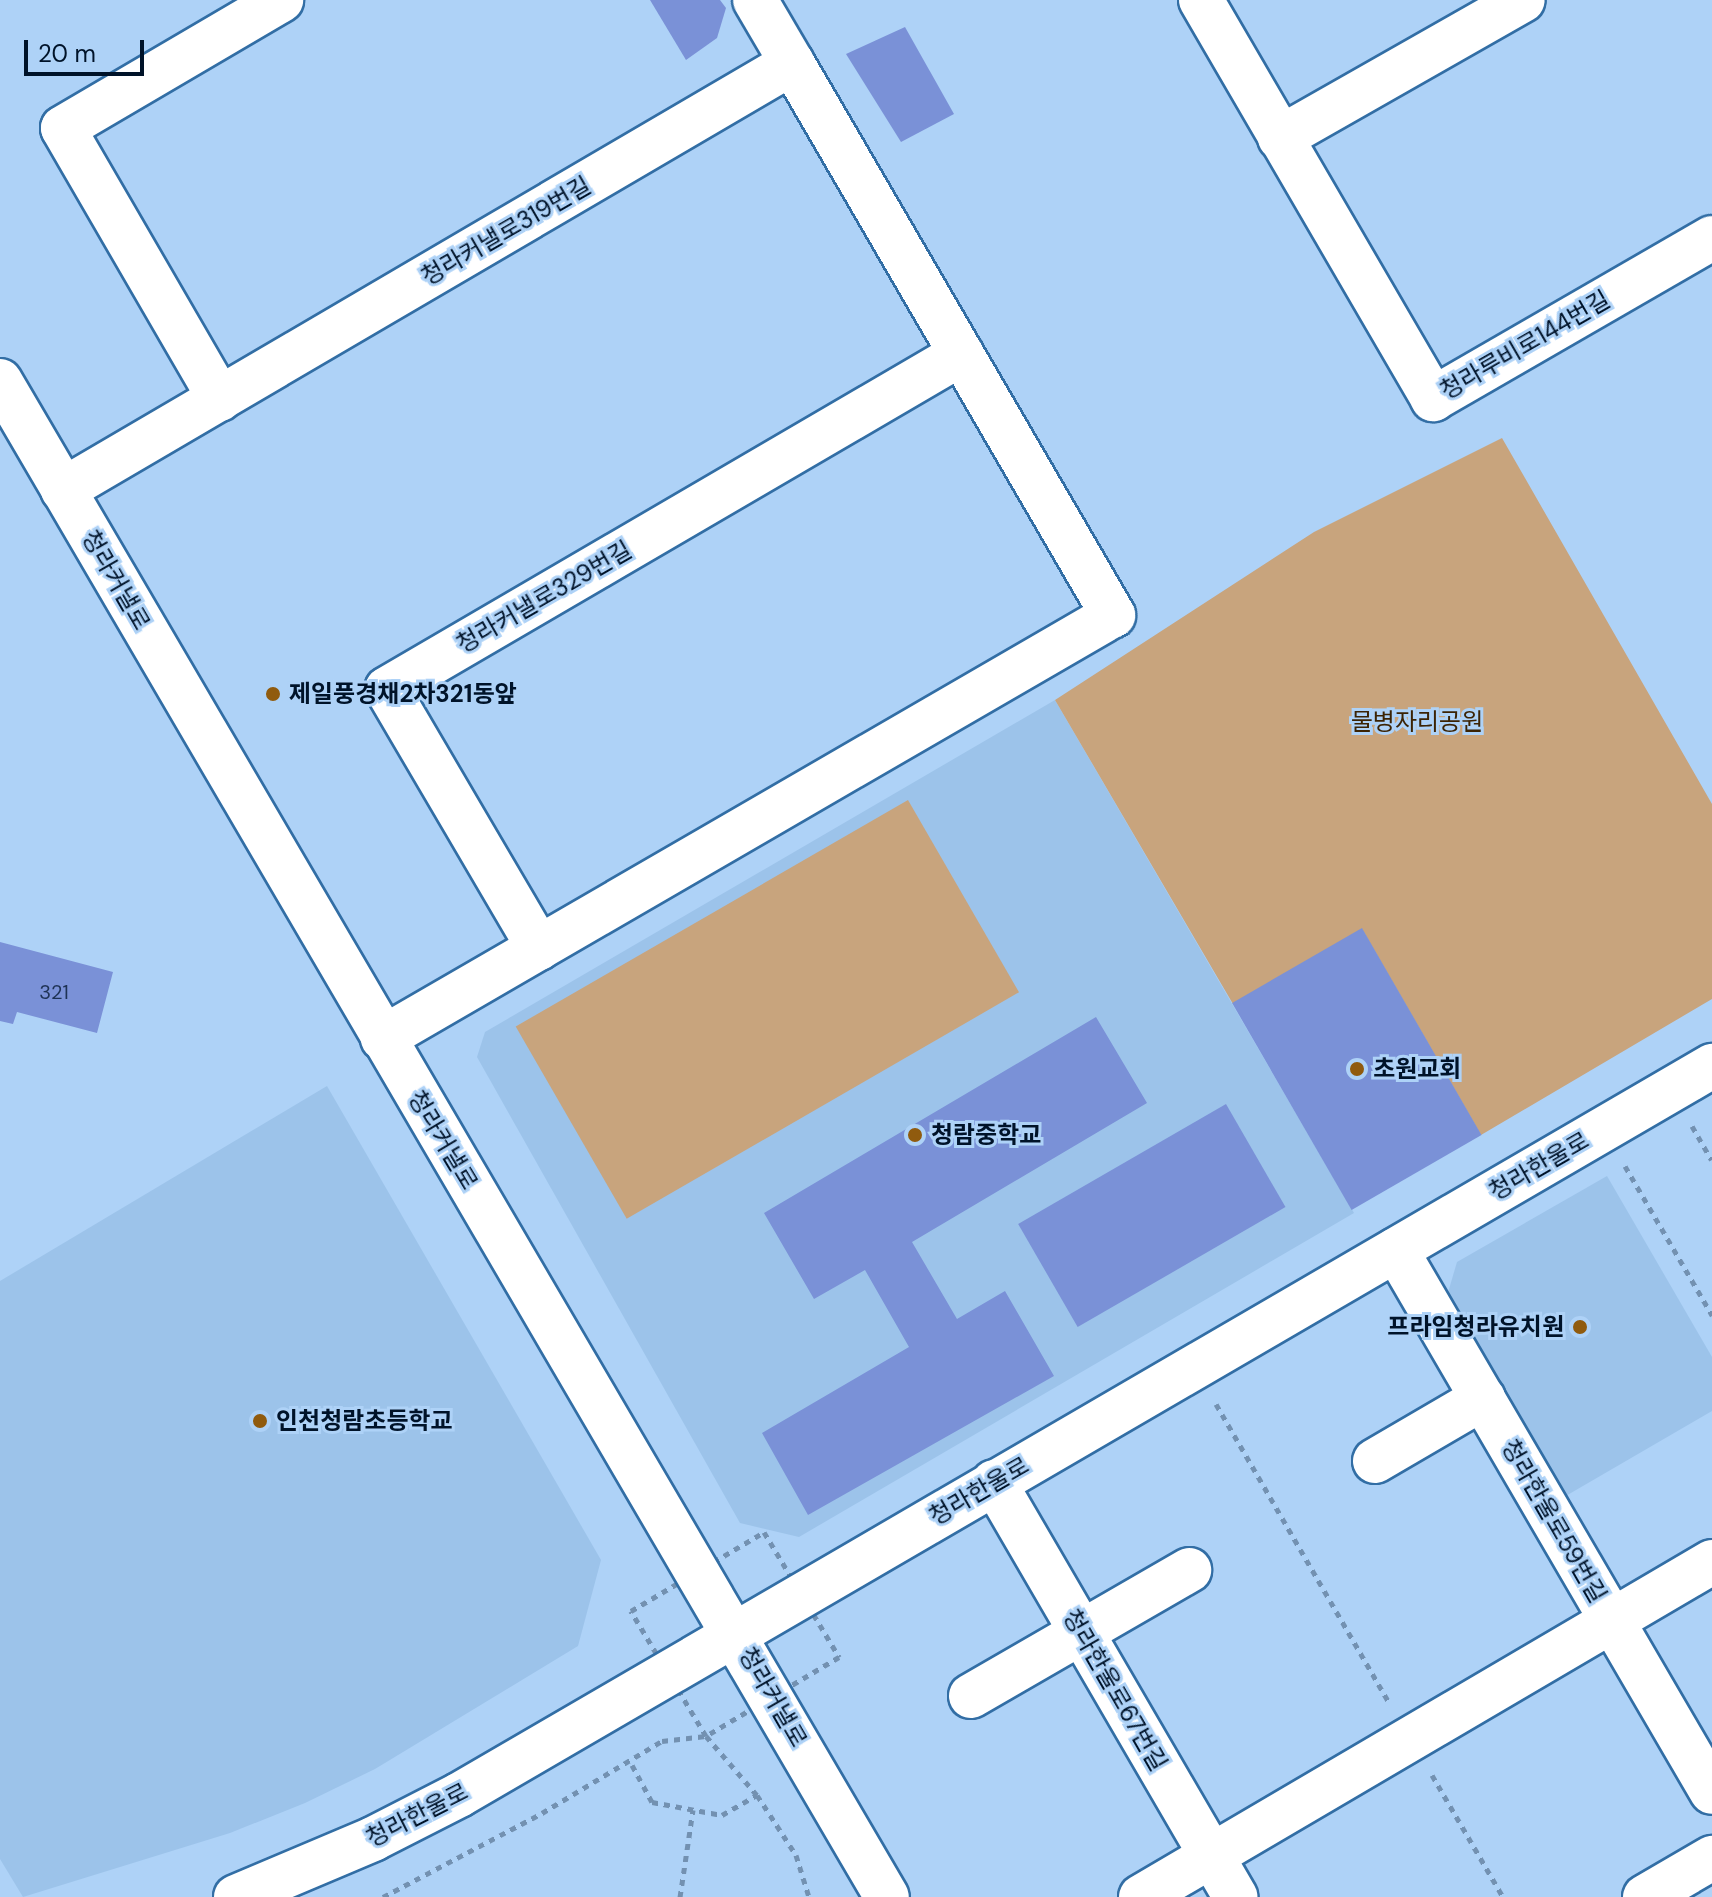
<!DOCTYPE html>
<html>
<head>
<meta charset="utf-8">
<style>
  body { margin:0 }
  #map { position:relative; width:1712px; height:1897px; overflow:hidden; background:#aed2f7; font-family:"DM Sans","Noto Sans KR",sans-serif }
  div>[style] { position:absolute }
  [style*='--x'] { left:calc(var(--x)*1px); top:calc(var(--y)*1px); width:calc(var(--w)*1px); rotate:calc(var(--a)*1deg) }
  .built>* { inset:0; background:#9cc3ea }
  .green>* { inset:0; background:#c8a47d; transform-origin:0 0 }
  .building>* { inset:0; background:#7a91d7; transform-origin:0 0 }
  .path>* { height:5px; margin-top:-2.5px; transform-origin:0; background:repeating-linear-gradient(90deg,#7391b1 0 6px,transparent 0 12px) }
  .roads { filter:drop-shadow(2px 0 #326ea5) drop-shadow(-2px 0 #326ea5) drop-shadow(0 2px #326ea5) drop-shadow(0 -2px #326ea5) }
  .minor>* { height:44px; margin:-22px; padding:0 22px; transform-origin:22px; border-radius:22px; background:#fff }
  .dots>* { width:22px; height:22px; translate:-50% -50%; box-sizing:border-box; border:4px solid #aed2f7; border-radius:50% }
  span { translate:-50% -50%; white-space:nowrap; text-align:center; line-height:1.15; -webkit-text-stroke:6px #aed2f7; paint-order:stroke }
  .number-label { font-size:20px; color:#1e3254 }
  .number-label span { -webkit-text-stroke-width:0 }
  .street-label { font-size:24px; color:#001329 }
  .poi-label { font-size:24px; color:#001329; font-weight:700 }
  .left { translate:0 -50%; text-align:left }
  .right { translate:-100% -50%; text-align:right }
  .park-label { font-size:24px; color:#3b2304 }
  .scale { position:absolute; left:24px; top:40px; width:120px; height:36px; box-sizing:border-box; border:4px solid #001329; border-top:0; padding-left:10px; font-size:24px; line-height:28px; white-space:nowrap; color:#001329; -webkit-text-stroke:6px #aed2f7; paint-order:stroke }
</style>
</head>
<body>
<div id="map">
  <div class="built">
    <i style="clip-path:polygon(1055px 700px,1354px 1213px,799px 1537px,740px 1523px,477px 1057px,485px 1032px)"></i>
    <i style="clip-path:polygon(327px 1086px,601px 1560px,578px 1646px,375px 1769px,305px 1803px,230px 1833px,23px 1897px,0 1859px,0 1281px)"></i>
    <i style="clip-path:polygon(1607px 1176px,1712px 1357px,1712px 1411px,1564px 1497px,1447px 1296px,1457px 1262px)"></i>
  </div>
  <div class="green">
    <i style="clip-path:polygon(1502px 438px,1712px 804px,1712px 999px,1481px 1135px,1362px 929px,1233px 1004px,1055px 700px,1314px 532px)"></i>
    <i style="left:908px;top:800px;width:222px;height:453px;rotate:60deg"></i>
  </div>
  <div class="building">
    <i style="clip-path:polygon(650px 0,720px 0,726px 8px,717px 38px,686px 60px)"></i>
    <i style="clip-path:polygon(905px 27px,954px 114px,901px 142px,846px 54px)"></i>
    <i style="left:1362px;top:928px;width:239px;height:150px;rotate:60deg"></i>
    <i style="clip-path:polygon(0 942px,113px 972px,97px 1033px,17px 1012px,13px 1024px,0 1021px)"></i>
    <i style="clip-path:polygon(1096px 1017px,1147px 1103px,912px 1242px,957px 1319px,1005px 1291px,1054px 1376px,808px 1515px,762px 1433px,909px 1347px,865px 1270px,814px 1299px,764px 1213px)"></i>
    <i style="left:1226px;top:1104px;width:119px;height:240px;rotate:60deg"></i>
  </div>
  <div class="path">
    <i style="--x:1692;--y:1126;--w:39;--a:60"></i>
    <i style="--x:1625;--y:1166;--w:173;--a:59.7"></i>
    <i style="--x:1216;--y:1404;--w:347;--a:59.9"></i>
    <i style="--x:764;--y:1532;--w:146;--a:59"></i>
    <i style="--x:839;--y:1657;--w:155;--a:149.3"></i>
    <i style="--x:706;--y:1736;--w:146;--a:-121"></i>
    <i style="--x:631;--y:1611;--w:155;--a:-30.7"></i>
    <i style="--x:632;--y:1765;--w:42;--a:61.6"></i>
    <i style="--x:652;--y:1802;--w:71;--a:10.5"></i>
    <i style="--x:722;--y:1815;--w:40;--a:-29.7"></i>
    <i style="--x:1432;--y:1775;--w:141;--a:59.8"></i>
    <i style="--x:383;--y:1897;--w:180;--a:-27.8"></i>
    <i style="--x:542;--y:1813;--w:140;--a:-31"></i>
    <i style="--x:662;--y:1741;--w:44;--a:-6.5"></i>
    <i style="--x:706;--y:1736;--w:78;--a:49.2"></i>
    <i style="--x:757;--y:1795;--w:72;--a:57"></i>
    <i style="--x:796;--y:1855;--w:44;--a:72.8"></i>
    <i style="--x:680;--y:1897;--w:88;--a:-81.5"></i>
  </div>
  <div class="roads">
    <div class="minor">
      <i style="--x:755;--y:0;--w:73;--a:59.6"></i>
      <i style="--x:1201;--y:0;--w:462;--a:59.8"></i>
      <i style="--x:1433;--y:399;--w:322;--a:-30"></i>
      <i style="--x:1280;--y:138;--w:279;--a:-29.6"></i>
      <i style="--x:0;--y:381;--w:1756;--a:59.67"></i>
      <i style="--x:220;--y:399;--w:313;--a:-120.1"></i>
      <i style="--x:63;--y:128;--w:253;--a:-30.4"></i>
      <i style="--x:63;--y:490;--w:845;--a:-30.36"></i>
      <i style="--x:792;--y:63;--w:639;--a:59.82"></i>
      <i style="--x:1113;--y:615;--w:844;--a:149.91"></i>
      <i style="--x:539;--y:948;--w:300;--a:-120.4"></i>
      <i style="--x:387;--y:689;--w:665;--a:-30.27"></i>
      <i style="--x:1396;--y:1250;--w:627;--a:59.76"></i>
      <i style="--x:1375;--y:1461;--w:125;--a:-30.3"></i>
      <i style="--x:994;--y:1482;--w:480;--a:59.8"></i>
      <i style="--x:971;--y:1696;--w:252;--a:-30"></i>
      <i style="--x:236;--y:1897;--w:149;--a:-22.9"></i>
      <i style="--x:373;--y:1839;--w:97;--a:-27.1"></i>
      <i style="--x:459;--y:1795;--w:1450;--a:-30.19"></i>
      <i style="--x:1141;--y:1897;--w:662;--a:-30.4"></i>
      <i style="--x:1645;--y:1897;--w:78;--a:-30.2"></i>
    </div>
  </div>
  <div class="dots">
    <i style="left:273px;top:694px;background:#905b0e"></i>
    <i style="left:1357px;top:1069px;background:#905b0e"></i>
    <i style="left:915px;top:1135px;background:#905b0e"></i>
    <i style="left:1580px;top:1327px;background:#905b0e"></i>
    <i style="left:260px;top:1421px;background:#905b0e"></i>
  </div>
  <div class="number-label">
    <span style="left:54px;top:992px">321</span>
  </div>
  <div class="street-label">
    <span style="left:506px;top:231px;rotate:-30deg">청라커낼로319번길</span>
    <span style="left:1525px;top:345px;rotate:-30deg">청라루비로144번길</span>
    <span style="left:116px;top:580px;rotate:60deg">청라커낼로</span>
    <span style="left:544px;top:597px;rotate:-30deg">청라커낼로329번길</span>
    <span style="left:443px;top:1140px;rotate:59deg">청라커낼로</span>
    <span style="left:1539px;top:1166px;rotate:-30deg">청라한울로</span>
    <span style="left:979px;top:1491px;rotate:-30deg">청라한울로</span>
    <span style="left:1554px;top:1521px;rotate:60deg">청라한울로59번길</span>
    <span style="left:1115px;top:1690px;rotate:60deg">청라한울로67번길</span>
    <span style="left:773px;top:1697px;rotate:60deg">청라커낼로</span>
    <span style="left:417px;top:1815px;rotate:-27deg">청라한울로</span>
  </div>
  <div class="poi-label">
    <span class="left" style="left:289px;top:694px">제일풍경채2차321동앞</span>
    <span class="left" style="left:1373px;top:1069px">초원교회</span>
    <span class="left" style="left:931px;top:1135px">청람중학교</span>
    <span class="right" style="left:1564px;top:1327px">프라임청라유치원</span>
    <span class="left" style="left:276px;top:1421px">인천청람초등학교</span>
  </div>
  <div class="park-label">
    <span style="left:1417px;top:722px">물병자리공원</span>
  </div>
  <div class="scale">20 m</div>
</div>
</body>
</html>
